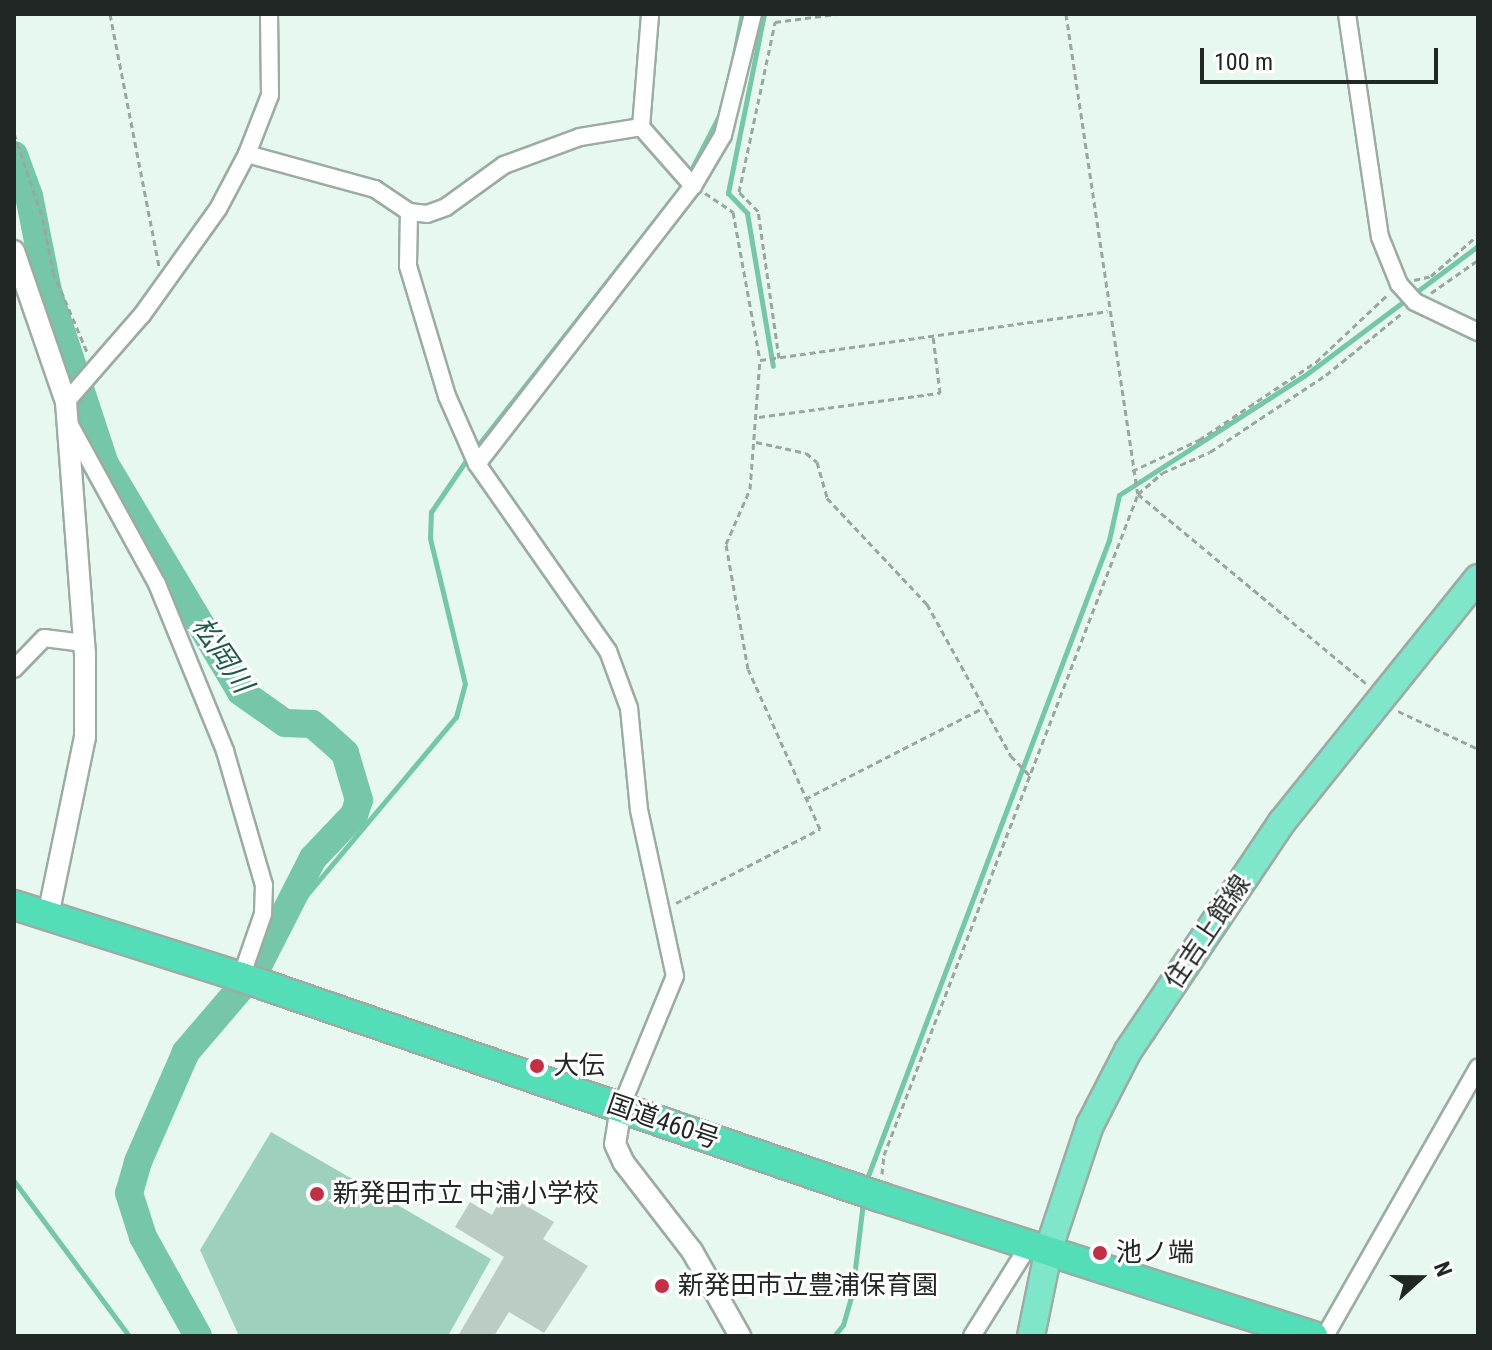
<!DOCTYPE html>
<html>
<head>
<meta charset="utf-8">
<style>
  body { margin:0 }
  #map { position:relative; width:1492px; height:1350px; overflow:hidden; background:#e6f8f0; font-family:"Roboto Condensed","Noto Sans JP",sans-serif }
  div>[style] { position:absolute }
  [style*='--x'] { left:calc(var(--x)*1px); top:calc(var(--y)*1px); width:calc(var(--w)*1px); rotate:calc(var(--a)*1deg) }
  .green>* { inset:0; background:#9ed1bd }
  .stream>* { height:5px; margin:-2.5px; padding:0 2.5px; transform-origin:2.5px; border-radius:2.5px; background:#76c7a9 }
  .river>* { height:28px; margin:-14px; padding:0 14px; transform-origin:14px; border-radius:14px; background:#76c7a9 }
  .building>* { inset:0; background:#bbccc5 }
  .path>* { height:3px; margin-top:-1.5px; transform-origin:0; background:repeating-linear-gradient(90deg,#9aa7a1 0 6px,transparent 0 10px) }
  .roads { filter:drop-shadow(2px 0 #9baca5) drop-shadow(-2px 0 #9baca5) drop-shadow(0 2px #9baca5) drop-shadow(0 -2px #9baca5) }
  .minor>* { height:16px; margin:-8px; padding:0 8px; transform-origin:8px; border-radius:8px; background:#fff }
  .tertiary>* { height:20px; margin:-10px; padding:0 10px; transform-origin:10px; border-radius:10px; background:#fff }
  .primary>* { height:26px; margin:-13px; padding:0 13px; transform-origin:13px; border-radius:13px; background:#7fe6ca }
  .trunk>* { height:28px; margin:-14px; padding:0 14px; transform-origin:14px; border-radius:14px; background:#54deb8 }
  .dots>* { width:22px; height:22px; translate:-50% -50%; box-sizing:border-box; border:4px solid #fff; border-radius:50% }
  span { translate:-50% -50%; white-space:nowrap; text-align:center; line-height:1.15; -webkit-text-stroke:6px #fff; paint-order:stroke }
  .street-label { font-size:26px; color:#212724 }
  .poi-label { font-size:26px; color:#212724 }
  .left { translate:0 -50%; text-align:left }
  .water-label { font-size:28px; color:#1d5c49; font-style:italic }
  .frame { position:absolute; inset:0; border:16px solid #212724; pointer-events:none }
  .north { position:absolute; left:1380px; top:1238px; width:80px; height:80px; -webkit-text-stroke:6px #fff; paint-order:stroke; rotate:69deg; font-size:22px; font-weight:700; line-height:32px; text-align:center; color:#212724 }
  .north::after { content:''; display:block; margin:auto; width:28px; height:36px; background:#212724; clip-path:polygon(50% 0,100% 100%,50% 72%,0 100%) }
  .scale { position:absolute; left:1200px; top:48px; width:238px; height:36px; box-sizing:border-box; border:4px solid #212724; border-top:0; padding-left:10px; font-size:24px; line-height:28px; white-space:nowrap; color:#212724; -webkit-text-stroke:6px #fff; paint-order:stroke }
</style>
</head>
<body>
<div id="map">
  <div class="green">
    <i style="clip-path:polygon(271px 1132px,491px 1259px,448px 1336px,239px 1336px,200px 1250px)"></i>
  </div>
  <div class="stream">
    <i style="--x:764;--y:14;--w:183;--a:101.4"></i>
    <i style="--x:728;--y:193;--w:28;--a:46"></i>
    <i style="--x:747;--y:213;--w:155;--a:80.4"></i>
    <i style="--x:730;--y:75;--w:62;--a:-78.9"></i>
    <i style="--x:689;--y:174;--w:74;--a:-62.7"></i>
    <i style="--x:475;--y:449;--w:338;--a:-51.8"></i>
    <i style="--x:280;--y:920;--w:33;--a:-43"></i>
    <i style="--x:304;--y:898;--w:236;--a:-50"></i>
    <i style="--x:456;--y:717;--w:34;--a:-75"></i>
    <i style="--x:465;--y:684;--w:150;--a:-103.5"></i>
    <i style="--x:430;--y:538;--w:26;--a:-88"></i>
    <i style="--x:431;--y:512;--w:68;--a:-55.8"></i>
    <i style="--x:14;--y:1181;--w:193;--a:53.4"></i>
    <i style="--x:866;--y:1181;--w:686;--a:-69.24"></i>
    <i style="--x:1109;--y:540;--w:46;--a:-77.5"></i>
    <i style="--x:1119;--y:495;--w:220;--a:-32.8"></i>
    <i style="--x:1304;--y:376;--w:217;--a:-36.8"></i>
    <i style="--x:834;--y:1336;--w:14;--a:-51"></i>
    <i style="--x:843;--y:1325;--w:32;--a:-74"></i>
    <i style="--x:852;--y:1294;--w:93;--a:-83.2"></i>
  </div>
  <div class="river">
    <i style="--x:14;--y:155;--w:44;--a:69.9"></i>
    <i style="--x:29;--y:196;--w:97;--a:78.7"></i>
    <i style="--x:48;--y:291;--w:182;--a:71.8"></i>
    <i style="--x:105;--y:464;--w:265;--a:59.2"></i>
    <i style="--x:241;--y:692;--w:54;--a:35.2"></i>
    <i style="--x:285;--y:723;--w:27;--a:2"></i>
    <i style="--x:312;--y:724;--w:16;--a:40"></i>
    <i style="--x:324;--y:734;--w:28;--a:42"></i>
    <i style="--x:345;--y:753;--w:49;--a:73.4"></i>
    <i style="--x:359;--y:800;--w:16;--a:108"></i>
    <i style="--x:354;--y:815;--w:59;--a:133.6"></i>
    <i style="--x:313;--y:858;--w:126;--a:117"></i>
    <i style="--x:256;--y:970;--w:108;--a:130.5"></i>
    <i style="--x:186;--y:1052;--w:120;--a:113.6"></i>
    <i style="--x:138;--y:1162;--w:32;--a:106"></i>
    <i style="--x:129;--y:1193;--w:46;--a:72.3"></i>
    <i style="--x:143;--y:1237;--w:113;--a:60.9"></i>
  </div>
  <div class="building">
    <i style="clip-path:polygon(504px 1193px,554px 1222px,543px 1239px,588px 1266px,544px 1333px,509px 1312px,494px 1336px,458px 1336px,504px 1257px,455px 1227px,470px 1202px,492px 1215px)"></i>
  </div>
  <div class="path">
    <i style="--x:110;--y:14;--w:258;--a:79"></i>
    <i style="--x:1066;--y:14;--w:485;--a:81.5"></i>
    <i style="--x:1138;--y:494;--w:296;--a:39.7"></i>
    <i style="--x:14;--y:133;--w:91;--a:71.4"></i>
    <i style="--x:43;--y:219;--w:54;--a:79.3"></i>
    <i style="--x:53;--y:272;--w:89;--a:66.9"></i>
    <i style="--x:705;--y:193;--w:34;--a:34"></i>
    <i style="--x:733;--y:212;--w:150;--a:79.7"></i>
    <i style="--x:760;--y:360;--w:351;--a:-8"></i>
    <i style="--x:1414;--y:280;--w:17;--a:-13"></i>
    <i style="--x:1431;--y:276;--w:62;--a:-41.1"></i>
    <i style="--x:1431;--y:293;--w:57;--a:-35.1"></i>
    <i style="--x:779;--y:358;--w:148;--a:-98.1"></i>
    <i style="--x:758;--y:211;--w:27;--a:-135"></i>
    <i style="--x:739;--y:192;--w:174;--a:-78"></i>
    <i style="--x:775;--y:22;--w:62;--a:-7.5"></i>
    <i style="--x:759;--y:417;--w:183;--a:-7.6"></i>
    <i style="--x:940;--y:393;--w:57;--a:-97"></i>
    <i style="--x:756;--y:442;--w:51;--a:12.4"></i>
    <i style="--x:806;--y:453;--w:14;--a:39"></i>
    <i style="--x:817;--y:462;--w:37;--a:74"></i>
    <i style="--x:827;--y:498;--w:146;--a:46.7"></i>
    <i style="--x:927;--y:604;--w:174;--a:61.1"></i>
    <i style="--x:1011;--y:756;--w:29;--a:46"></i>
    <i style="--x:1132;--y:471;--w:74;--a:-24.8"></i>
    <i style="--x:1199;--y:440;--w:141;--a:-33.7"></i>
    <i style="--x:1316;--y:362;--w:98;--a:-43.3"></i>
    <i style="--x:1398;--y:711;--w:89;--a:25.4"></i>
    <i style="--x:805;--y:799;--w:200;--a:-27.1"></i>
    <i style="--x:676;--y:903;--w:162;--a:-27.2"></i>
    <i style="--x:820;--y:829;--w:175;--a:-114.2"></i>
    <i style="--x:748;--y:669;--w:127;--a:-100"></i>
    <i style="--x:726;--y:544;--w:60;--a:-66.4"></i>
    <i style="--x:750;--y:489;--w:129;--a:-85.6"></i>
    <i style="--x:882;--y:1174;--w:19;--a:-84"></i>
    <i style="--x:884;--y:1155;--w:708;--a:-68.98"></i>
    <i style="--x:1138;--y:494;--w:32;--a:-41"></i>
    <i style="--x:1162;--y:473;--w:52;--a:-23.6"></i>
    <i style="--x:1210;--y:452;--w:139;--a:-33.6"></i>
    <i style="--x:1326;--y:375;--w:98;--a:-39.2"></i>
  </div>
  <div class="roads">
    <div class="minor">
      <i style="--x:1347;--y:14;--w:225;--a:81.6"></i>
      <i style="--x:1380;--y:237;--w:51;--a:68"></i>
      <i style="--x:1399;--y:284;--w:24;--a:48"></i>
      <i style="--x:1415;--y:302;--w:70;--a:25.5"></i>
      <i style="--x:641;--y:127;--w:113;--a:-85.4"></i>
      <i style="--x:247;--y:154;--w:133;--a:15.3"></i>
      <i style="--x:375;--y:189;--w:41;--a:34.1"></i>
      <i style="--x:409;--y:212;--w:54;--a:91.1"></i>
      <i style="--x:408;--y:266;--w:136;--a:73.3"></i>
      <i style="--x:447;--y:396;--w:74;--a:66.2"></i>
      <i style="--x:477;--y:464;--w:228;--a:55"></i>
      <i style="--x:608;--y:651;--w:61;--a:69.8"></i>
      <i style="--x:629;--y:708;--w:102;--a:84.4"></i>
      <i style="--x:639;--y:810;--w:170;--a:77.8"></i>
      <i style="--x:675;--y:976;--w:142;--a:112.4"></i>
      <i style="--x:409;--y:212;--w:18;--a:6"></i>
      <i style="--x:427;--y:214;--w:20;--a:-20"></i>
      <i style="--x:446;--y:207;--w:72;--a:-35.9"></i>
      <i style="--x:504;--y:165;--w:81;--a:-20.2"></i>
      <i style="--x:580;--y:137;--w:62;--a:-9.3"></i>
      <i style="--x:641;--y:127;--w:79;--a:48.6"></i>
      <i style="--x:66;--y:402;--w:116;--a:-48.9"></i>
      <i style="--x:142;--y:315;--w:130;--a:-54.4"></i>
      <i style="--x:218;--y:209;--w:62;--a:-62.2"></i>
      <i style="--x:247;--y:154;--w:63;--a:-68.7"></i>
      <i style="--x:270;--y:95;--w:81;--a:-90.7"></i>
      <i style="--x:70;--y:425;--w:181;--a:61.3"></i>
      <i style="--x:157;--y:584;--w:180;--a:67.8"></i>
      <i style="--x:225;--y:751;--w:140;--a:73.8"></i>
      <i style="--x:264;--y:885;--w:29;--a:92"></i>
      <i style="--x:263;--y:914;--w:67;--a:109.2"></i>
      <i style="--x:477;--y:464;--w:352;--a:-52.2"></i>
      <i style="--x:693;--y:186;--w:59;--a:-59.5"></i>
      <i style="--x:723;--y:135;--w:125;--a:-76.1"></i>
      <i style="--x:14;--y:669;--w:43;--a:-45.9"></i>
      <i style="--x:44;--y:638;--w:40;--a:7.1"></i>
      <i style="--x:972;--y:1336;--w:107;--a:-57.9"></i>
      <i style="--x:1325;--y:1336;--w:309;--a:-60.3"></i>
    </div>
    <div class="tertiary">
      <i style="--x:14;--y:251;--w:160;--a:71"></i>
      <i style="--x:66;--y:402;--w:252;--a:85.7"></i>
      <i style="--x:85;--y:653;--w:84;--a:90"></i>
      <i style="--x:85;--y:737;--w:183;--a:101.7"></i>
      <i style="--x:621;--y:1107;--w:37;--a:99"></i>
      <i style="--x:615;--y:1144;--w:21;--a:65"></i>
      <i style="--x:624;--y:1163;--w:111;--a:52.3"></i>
      <i style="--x:692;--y:1251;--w:98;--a:60.5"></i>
    </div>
    <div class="primary">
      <i style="--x:1031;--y:1336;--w:90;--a:-78.4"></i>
      <i style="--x:1049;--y:1248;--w:130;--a:-71.6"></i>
      <i style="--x:1090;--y:1125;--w:83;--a:-62.8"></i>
      <i style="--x:1128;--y:1051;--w:276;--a:-56.1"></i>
      <i style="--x:1282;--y:822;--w:313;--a:-51.2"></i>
    </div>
    <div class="trunk">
      <i style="--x:14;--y:905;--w:238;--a:17.6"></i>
      <i style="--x:241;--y:977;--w:676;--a:19"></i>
      <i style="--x:880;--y:1197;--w:455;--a:17.8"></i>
    </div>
  </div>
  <div class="dots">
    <i style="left:537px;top:1066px;background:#c13044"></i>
    <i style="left:317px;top:1194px;background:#c13044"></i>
    <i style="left:1100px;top:1253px;background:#c13044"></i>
    <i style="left:662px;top:1286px;background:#c13044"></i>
  </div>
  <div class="street-label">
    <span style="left:1208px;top:932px;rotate:-56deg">住吉上館線</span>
    <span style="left:663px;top:1122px;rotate:19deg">国道460号</span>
  </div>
  <div class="poi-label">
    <span class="left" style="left:553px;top:1066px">大伝</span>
    <span class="left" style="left:333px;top:1194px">新発田市立 中浦小学校</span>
    <span class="left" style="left:1116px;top:1253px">池ノ端</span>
    <span class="left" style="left:678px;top:1286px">新発田市立豊浦保育園</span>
  </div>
  <div class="water-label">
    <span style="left:222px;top:655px;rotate:56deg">松岡川</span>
  </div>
  <div class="frame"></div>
  <div class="north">N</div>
  <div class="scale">100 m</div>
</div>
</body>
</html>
